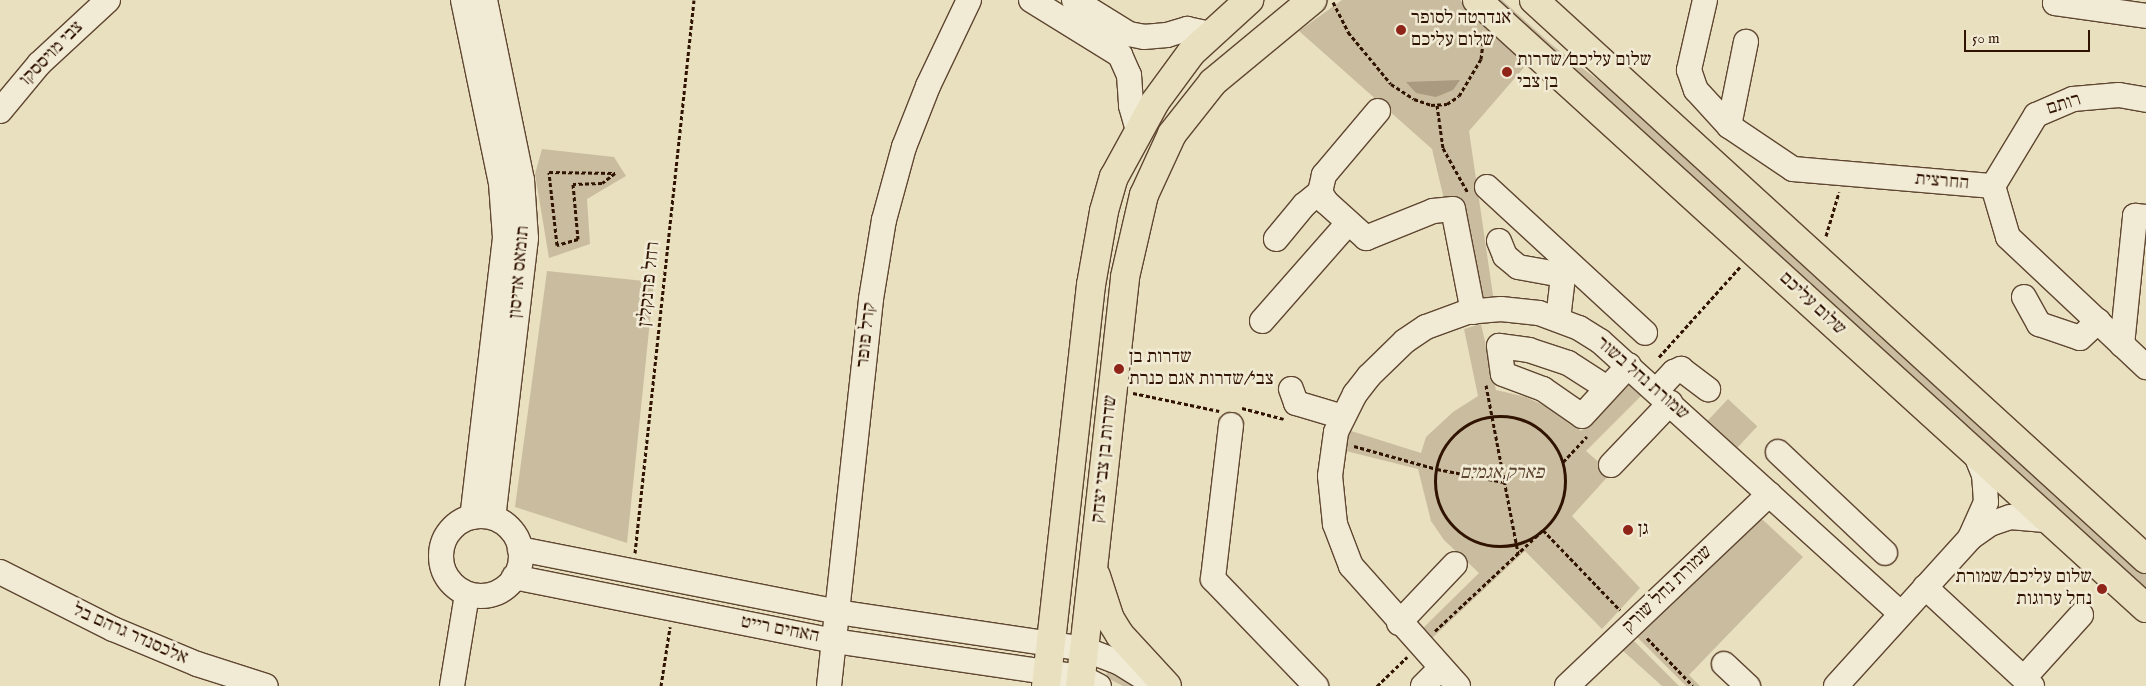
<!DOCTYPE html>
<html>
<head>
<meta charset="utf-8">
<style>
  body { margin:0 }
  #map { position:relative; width:2146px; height:686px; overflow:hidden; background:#e9e0bf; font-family:"IM FELL English","Frank Ruhl Libre",serif }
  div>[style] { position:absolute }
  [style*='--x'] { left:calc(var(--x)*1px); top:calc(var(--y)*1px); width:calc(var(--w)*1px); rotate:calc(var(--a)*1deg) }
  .green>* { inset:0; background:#cabd9f; transform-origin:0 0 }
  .water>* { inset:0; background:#aa9a7f }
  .path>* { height:3px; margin-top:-1.5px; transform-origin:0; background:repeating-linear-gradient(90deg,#311302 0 4px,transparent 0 6.5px) }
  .path>.ring { margin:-1.5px; padding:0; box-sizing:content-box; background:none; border:3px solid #311302; border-radius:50% }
  .roads { filter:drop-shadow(1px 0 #5f4631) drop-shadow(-1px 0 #5f4631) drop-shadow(0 1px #5f4631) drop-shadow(0 -1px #5f4631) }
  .minor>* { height:24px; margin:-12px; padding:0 12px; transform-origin:12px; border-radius:12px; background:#f1ebd5 }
  .minor>.ring { margin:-12px; padding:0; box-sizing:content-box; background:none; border:24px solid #f1ebd5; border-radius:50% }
  .major>* { height:28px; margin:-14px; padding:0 14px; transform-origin:14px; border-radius:14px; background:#e9e0bf }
  .dots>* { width:14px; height:14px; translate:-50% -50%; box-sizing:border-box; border:2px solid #f1ebd5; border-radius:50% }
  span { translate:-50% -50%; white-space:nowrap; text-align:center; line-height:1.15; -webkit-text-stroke:5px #f1ebd5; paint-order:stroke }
  .poi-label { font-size:19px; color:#311302 }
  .left { translate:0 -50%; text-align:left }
  .right { translate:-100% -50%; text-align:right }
  .street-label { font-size:19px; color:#311302 }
  .park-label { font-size:19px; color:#5f4631; font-style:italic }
  .scale { position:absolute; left:1964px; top:30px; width:126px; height:22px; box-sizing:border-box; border:2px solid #311302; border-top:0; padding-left:6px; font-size:15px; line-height:18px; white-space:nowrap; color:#311302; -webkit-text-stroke:4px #f1ebd5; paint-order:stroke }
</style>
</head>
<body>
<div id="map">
  <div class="green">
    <i style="clip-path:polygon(1342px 0,1460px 0,1528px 63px,1469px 131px,1494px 302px,1479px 304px,1444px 199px,1432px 149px,1299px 31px)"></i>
    <i style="clip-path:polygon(1490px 0,1502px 0,1552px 45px,1660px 127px,2146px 571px,2146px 596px)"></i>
    <i style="clip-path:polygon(542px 149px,614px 157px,626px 176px,587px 199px,590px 244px,549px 258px,535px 174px)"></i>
    <i style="clip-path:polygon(547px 271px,654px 282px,627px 543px,515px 507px)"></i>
    <i style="clip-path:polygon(1481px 324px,1496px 390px,1526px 397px,1557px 412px,1581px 431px,1630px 384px,1642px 395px,1586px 451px,1611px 473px,1572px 516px,1640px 588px,1602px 629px,1525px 551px,1430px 640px,1422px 629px,1479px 573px,1444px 540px,1431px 521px,1418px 469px,1342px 450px,1348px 430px,1421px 453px,1426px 437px,1453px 412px,1478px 396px,1464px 329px)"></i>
    <i style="left:1728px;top:399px;width:40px;height:35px;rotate:43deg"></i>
    <i style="clip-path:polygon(1743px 520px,1763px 520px,1803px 557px,1689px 675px,1700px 686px,1686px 686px,1632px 632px)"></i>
    <i style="clip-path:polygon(1629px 636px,1679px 686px,1662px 686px,1621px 649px)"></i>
    <i style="clip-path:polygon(1106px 665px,1139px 686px,1123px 686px,1107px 678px)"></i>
  </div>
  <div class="water">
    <i style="clip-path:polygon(1460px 80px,1453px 90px,1436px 97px,1416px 93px,1406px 82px)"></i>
  </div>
  <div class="path">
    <i style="--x:1333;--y:2;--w:34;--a:63"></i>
    <i style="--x:1348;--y:32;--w:67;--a:50.4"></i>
    <i style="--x:1391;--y:84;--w:27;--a:33"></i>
    <i style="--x:1414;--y:99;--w:18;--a:19"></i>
    <i style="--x:1431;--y:105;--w:16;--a:-4"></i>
    <i style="--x:1447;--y:104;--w:14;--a:-34"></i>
    <i style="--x:1459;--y:96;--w:43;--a:-59.3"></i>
    <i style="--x:1481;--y:59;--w:23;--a:-83"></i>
    <i style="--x:1437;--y:105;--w:43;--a:82.1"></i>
    <i style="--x:1443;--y:148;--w:51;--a:60.9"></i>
    <i style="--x:549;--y:172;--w:66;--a:0.9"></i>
    <i style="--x:615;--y:173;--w:16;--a:142"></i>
    <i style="--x:602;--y:183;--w:29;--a:178"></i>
    <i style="--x:573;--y:184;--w:55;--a:84.8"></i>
    <i style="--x:578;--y:239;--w:22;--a:164"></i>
    <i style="--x:557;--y:245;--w:73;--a:-96.3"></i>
    <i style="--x:1826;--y:236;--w:46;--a:-73.5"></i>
    <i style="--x:1659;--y:357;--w:121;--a:-48"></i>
    <i style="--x:1486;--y:385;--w:171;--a:79.2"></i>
    <i style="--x:1133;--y:393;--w:88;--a:11.8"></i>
    <i style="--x:1242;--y:408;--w:43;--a:14.7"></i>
    <i class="ring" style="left:1435px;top:416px;width:127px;height:127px"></i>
    <i style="--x:1354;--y:446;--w:86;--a:15.5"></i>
    <i style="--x:1437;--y:469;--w:68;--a:11"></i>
    <i style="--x:1563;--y:462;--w:35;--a:-47"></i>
    <i style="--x:635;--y:553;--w:556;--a:-83.91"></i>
    <i style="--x:1435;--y:631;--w:148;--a:-43.1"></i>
    <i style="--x:1543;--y:530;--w:111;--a:46.1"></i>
    <i style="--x:1647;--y:638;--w:66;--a:46.2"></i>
    <i style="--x:661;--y:686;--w:60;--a:-81.3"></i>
    <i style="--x:1377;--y:686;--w:42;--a:-44"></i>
  </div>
  <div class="roads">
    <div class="minor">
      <i style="--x:463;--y:0;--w:187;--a:78.3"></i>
      <i style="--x:501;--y:183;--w:55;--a:85.8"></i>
      <i style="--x:505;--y:238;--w:281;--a:96.7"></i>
      <i style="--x:485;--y:0;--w:184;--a:78.4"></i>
      <i style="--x:522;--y:180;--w:58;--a:86.1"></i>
      <i style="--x:526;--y:238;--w:281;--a:96.7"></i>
      <i style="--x:1031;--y:0;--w:105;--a:31.7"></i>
      <i style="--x:1120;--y:55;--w:22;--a:66"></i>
      <i style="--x:1129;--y:75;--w:31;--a:86"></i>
      <i style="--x:1131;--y:106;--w:25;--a:74"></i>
      <i style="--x:1074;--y:0;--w:65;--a:31.7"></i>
      <i style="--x:1129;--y:34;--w:15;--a:11"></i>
      <i style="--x:1144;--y:37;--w:23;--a:-5"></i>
      <i style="--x:1167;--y:35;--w:21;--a:-17"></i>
      <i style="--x:1187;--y:29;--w:24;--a:12"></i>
      <i style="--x:1705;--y:0;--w:72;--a:102.9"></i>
      <i style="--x:1689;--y:70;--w:21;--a:71"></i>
      <i style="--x:1696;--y:90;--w:49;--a:47.5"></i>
      <i style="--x:1729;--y:126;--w:77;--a:33.9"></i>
      <i style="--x:1793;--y:169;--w:201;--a:4.9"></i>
      <i style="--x:1993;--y:186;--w:53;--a:73.6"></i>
      <i style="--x:2008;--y:237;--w:190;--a:43.3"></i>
      <i style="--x:2056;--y:0;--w:3;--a:108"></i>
      <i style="--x:2055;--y:3;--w:92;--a:8.1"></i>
      <i style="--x:0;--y:111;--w:61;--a:-50.3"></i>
      <i style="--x:39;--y:64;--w:94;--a:-42.8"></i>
      <i style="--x:1378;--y:111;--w:84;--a:130.2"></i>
      <i style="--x:1324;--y:175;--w:17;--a:103"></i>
      <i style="--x:1320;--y:192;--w:12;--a:59"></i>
      <i style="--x:1326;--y:202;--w:54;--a:42"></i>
      <i style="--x:1366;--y:238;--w:72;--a:-21.9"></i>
      <i style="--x:1433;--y:211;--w:20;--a:-6"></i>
      <i style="--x:1453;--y:209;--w:105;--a:79"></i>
      <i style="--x:1729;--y:126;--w:86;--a:-78.6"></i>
      <i style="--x:1993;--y:186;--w:83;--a:-58.8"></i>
      <i style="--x:2036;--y:115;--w:40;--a:-23.4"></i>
      <i style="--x:2073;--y:99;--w:46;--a:-5"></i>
      <i style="--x:2119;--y:95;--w:27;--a:10"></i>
      <i style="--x:1487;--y:187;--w:215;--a:42.7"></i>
      <i style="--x:1276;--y:239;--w:44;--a:-50.5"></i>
      <i style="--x:1304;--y:205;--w:21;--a:-39"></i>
      <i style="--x:1499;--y:241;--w:16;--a:68"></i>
      <i style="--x:1505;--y:256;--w:17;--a:40"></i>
      <i style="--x:1518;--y:267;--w:46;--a:10.1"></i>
      <i style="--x:2024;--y:297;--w:31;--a:61"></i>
      <i style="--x:2039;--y:324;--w:43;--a:18.9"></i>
      <i style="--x:2080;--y:338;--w:25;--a:-43"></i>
      <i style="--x:1558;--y:319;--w:59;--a:-83.2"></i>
      <i style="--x:1262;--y:321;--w:130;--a:-48.7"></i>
      <i style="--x:2122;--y:345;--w:130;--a:-84.2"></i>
      <i style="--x:2135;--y:216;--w:11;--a:5"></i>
      <i style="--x:1607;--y:388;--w:46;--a:-147.3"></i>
      <i style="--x:1568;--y:363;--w:41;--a:-161.6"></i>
      <i style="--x:1529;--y:350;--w:30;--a:-172"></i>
      <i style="--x:1499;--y:346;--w:28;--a:82"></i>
      <i style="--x:1503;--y:374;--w:43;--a:20.6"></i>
      <i style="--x:1543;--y:389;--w:47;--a:34.7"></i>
      <i style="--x:1582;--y:416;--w:69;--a:-47.3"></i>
      <i style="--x:1291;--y:389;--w:15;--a:70"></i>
      <i style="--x:1296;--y:403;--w:49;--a:16.6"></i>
      <i style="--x:1657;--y:390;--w:25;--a:-47"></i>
      <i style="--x:1674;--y:372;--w:8;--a:-23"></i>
      <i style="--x:1681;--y:369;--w:34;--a:37"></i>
      <i style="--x:1231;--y:425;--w:155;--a:96.7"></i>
      <i style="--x:1213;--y:579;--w:149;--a:46.1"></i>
      <i style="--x:1778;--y:452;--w:147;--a:43.3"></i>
      <i style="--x:1611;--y:465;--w:86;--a:-46.4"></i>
      <i class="ring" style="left:441px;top:516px;width:56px;height:56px"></i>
      <i style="--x:1970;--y:538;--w:39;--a:-66"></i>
      <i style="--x:1986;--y:502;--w:27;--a:-94"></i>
      <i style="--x:1984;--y:475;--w:22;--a:-112"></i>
      <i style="--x:520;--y:549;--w:323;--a:11.2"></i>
      <i style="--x:837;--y:612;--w:250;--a:8.5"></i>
      <i style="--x:1084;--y:649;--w:39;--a:21"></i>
      <i style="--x:1120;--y:663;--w:44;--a:31.9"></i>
      <i style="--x:0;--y:572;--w:127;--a:26.8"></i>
      <i style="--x:113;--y:629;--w:91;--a:22.6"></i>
      <i style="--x:197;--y:664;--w:72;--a:17.7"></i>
      <i style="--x:514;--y:577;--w:326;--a:11.3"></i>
      <i style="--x:834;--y:641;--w:250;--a:8.3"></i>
      <i style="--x:1081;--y:677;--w:20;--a:27"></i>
      <i style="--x:1925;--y:587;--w:146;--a:42.8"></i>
      <i style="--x:1399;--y:623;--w:81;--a:-46.5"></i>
      <i style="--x:1724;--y:664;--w:33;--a:43"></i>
      <i style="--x:2024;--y:678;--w:85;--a:-47.9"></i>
      <i style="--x:452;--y:686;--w:93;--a:-80.7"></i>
      <i style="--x:829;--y:686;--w:389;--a:-83.8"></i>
      <i style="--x:871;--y:299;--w:80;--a:-80.7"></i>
      <i style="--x:884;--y:220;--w:76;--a:-74.7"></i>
      <i style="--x:904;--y:147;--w:66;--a:-68.5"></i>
      <i style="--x:928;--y:86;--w:95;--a:-64.5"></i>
      <i style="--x:1423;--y:686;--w:25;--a:-45"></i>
      <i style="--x:1458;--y:686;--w:161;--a:-131.7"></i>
      <i style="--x:1351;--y:566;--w:45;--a:-110.9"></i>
      <i style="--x:1335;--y:524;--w:48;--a:-95.9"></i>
      <i style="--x:1330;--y:476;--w:44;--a:-82.2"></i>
      <i style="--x:1336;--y:432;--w:42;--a:-63.4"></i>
      <i style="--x:1355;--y:394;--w:23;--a:-52"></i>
      <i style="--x:1369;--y:376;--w:50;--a:-44.2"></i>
      <i style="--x:1405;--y:341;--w:25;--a:-34"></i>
      <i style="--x:1426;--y:327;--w:44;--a:-20.1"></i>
      <i style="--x:1467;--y:312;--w:34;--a:-5"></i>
      <i style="--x:1501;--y:309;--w:38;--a:6"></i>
      <i style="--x:1539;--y:313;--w:43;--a:20.6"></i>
      <i style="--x:1579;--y:328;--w:25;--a:32"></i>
      <i style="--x:1600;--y:341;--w:406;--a:42.2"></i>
      <i style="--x:1567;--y:686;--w:279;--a:-43.5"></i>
      <i style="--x:1836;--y:686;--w:200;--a:-47.8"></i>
      <i style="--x:1970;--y:538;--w:24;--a:-35"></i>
      <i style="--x:1990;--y:524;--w:21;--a:-19"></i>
      <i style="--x:2010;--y:517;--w:38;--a:5"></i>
    </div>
    <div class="major">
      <i style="--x:1477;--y:0;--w:904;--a:42.27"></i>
      <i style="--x:1534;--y:0;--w:829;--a:42.41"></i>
      <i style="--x:1096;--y:576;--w:45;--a:72"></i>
      <i style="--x:1110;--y:619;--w:19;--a:58"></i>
      <i style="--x:1120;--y:635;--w:69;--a:47.3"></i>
      <i style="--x:1046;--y:686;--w:404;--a:-83.6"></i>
      <i style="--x:1091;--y:285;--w:75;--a:-80"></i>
      <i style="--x:1104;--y:211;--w:35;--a:-74"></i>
      <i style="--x:1114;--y:177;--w:85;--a:-61.3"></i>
      <i style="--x:1155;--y:102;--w:61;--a:-53.7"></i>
      <i style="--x:1191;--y:53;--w:79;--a:-42.4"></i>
      <i style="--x:1080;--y:686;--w:411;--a:-83.7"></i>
      <i style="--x:1125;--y:277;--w:84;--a:-77"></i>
      <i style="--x:1144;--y:195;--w:67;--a:-65.3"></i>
      <i style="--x:1172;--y:134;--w:66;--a:-51.7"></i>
      <i style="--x:1213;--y:82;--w:129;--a:-39.6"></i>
    </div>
  </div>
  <div class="dots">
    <i style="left:1401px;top:30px;background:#8f2418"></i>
    <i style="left:1507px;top:72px;background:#8f2418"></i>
    <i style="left:1119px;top:369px;background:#8f2418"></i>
    <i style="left:1628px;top:530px;background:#8f2418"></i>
    <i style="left:2102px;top:589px;background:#8f2418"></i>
  </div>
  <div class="poi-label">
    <span class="left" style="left:1411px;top:30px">אנדרטה לסופר<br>שלום עליכם</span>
    <span class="left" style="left:1517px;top:72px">שלום עליכם/שדרות<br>בן צבי</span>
    <span class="left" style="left:1129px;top:369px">שדרות בן<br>צבי/שדרות אגם כנרת</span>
    <span class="left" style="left:1638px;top:530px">גן</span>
    <span class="right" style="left:2092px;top:589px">שלום עליכם/שמורת<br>נחל ערוגות</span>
  </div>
  <div class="street-label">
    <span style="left:52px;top:54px;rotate:-46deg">צבי מויססקו</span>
    <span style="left:2064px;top:105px;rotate:-17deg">רותם</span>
    <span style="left:1942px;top:182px;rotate:5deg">החרצית</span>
    <span style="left:520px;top:272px;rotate:-85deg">תומאס אדיסון</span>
    <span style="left:650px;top:284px;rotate:-84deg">רחל פרנקלין</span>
    <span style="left:1812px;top:304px;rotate:43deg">שלום עליכם</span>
    <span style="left:867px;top:335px;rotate:-84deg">קרל פופר</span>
    <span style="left:1642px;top:379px;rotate:41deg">שמורת נחל בשור</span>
    <span style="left:1105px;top:459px;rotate:-84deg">שדרות בן צבי יצחק</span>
    <span style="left:1668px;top:590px;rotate:-44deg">שמורת נחל שורק</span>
    <span style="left:780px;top:630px;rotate:11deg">האחים רייט</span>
    <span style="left:130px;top:635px;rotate:24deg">אלכסנדר גרהם בל</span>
  </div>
  <div class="park-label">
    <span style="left:1502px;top:474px">פארק אגמים</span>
  </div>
  <div class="scale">50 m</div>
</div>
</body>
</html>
